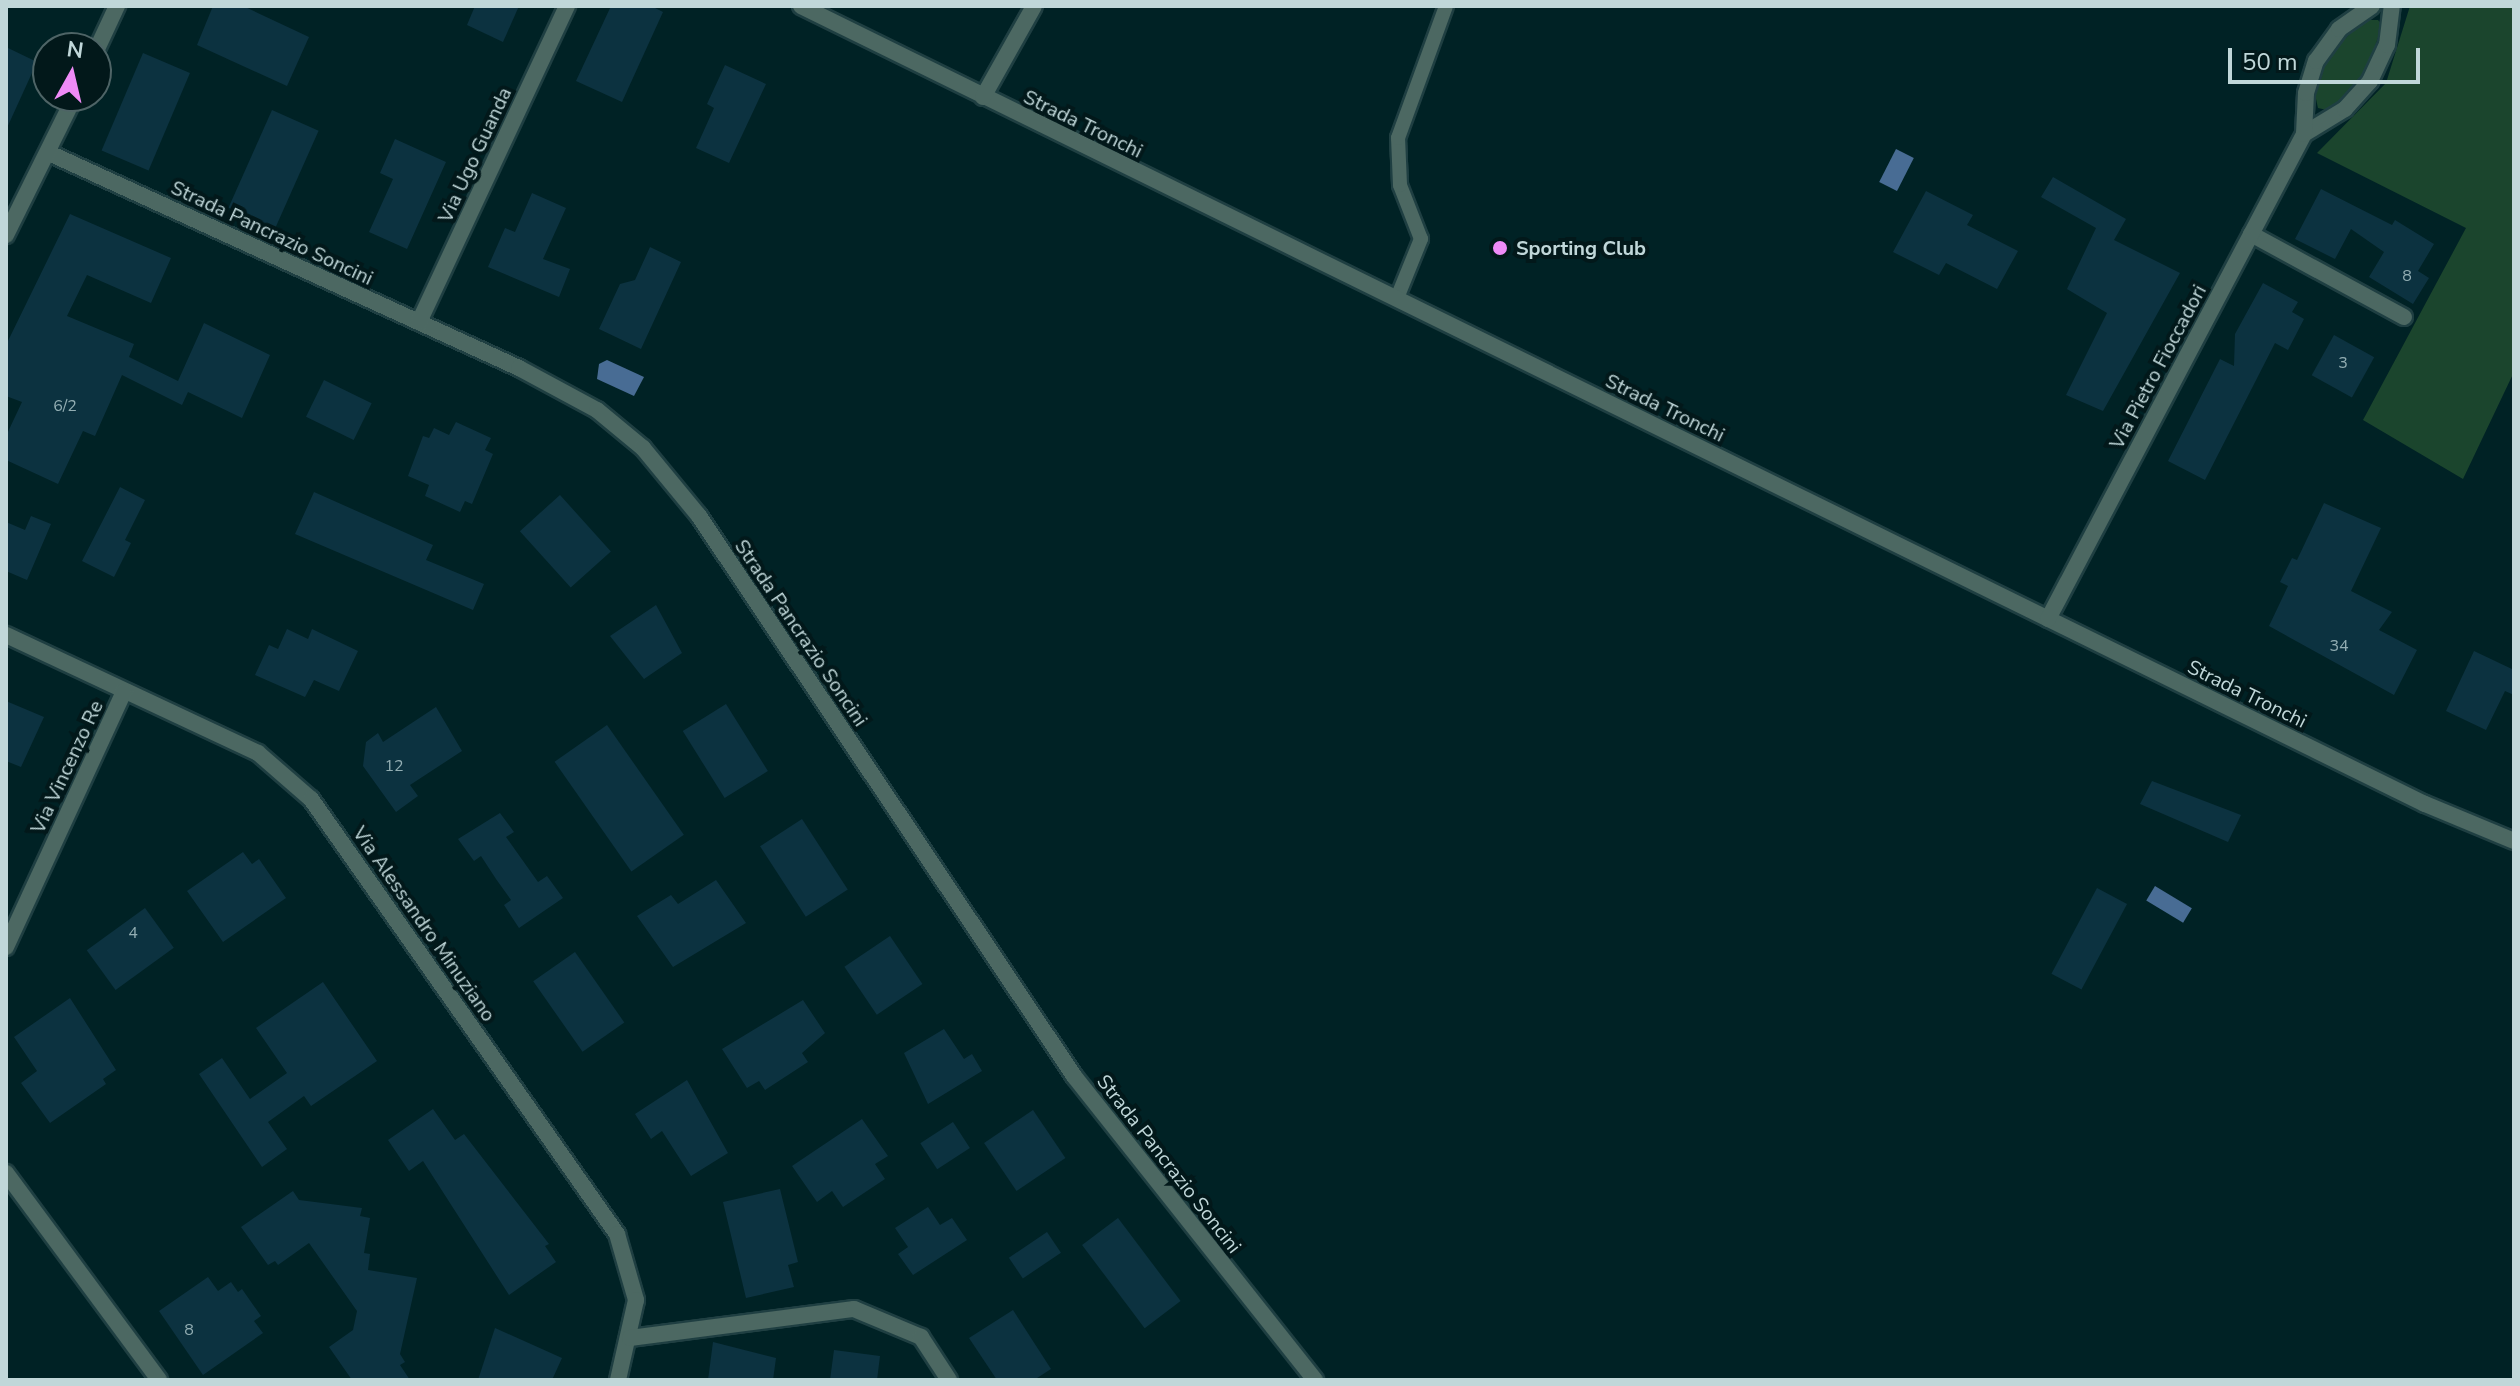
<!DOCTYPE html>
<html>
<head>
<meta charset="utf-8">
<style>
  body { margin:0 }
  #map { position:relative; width:2520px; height:1386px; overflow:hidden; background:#002225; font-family:"Nunito Sans",sans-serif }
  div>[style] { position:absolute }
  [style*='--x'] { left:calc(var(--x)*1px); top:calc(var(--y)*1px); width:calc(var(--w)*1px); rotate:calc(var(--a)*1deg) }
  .green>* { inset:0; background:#1b452d }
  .water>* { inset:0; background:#486c94; transform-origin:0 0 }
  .building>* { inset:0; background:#0c3240; transform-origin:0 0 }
  .roads { filter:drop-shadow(2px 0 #1f3f42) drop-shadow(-2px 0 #1f3f42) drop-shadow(0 2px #1f3f42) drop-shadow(0 -2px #1f3f42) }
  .lane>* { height:14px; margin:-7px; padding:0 7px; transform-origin:7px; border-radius:7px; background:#4c6862 }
  .street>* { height:16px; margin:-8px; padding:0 8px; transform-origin:8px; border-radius:8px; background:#4c6862 }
  .dots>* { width:22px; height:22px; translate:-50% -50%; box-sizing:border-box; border:4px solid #02181a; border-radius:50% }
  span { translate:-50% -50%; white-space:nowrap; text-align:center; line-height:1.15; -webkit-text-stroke:8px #02181a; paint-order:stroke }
  .number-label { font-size:16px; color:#93aeb3 }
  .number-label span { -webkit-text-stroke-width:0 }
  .street-label { font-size:20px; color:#c0d7d9 }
  .poi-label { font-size:20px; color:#c0d7d9; font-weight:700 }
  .left { translate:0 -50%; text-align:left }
  .frame { position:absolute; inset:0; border:8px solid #c0d7d9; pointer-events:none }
  .north { position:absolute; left:32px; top:32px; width:80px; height:80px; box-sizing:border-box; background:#02181a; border:2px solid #4e6466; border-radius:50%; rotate:8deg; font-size:22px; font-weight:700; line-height:32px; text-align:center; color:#c0d7d9 }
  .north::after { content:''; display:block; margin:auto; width:28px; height:36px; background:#ef8bf7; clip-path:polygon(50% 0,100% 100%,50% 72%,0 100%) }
  .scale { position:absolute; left:2228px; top:48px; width:192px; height:36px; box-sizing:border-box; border:4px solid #c0d7d9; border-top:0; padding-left:10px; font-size:24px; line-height:28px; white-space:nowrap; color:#c0d7d9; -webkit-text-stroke:6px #02181a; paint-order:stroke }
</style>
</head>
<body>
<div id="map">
  <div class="green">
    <i style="clip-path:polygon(2410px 6px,2514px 6px,2514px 372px,2463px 479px,2363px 420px,2466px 228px,2317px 153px,2386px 83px)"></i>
    <i style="clip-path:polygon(2365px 20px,2378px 20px,2382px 25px,2367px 72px,2341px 103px,2327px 110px,2318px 108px,2314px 90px,2328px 54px)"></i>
  </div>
  <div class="water">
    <i style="left:1896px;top:149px;width:20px;height:37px;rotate:27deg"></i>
    <i style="clip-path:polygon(607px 360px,644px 377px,634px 396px,597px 379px,599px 364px)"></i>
    <i style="left:2155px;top:886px;width:43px;height:17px;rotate:31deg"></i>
  </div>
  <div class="building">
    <i style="clip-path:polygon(213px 6px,243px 6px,309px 37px,287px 86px,197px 45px)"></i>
    <i style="clip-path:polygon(475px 6px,519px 6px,503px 42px,467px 25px)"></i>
    <i style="clip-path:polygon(611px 6px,651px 6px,663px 12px,622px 102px,576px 81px)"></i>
    <i style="clip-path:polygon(6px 47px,37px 62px,6px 130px)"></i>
    <i style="left:143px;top:53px;width:51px;height:106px;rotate:23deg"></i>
    <i style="clip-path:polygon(725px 65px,766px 84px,729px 163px,696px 148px,714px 108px,707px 104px)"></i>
    <i style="left:272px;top:110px;width:51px;height:107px;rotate:24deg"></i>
    <i style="clip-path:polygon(395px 139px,446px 162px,407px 249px,369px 232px,393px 179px,380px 173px)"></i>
    <i style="clip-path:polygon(2053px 177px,2126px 219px,2114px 240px,2180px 273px,2103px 411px,2066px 395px,2107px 313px,2067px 289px,2096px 228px,2041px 197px)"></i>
    <i style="clip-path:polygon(2321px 189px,2392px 225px,2395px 220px,2434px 244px,2418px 271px,2429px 278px,2413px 304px,2369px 277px,2384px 252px,2351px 229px,2335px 259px,2295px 239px)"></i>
    <i style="clip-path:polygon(1926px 191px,1973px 215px,1967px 225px,2018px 251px,1997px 289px,1946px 263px,1939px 275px,1893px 252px)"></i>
    <i style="clip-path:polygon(532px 193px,566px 208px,543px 259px,570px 269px,559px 297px,488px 267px,505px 228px,515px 232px)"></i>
    <i style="clip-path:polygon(70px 214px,171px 258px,151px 303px,87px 275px,67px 316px,134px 344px,129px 357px,178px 381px,204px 323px,270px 355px,242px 418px,188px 392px,182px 405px,122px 375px,95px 436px,83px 431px,58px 484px,6px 460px,6px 436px,22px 402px,6px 396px,6px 345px)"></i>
    <i style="clip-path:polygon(650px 247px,681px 262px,641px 349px,599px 329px,620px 284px,635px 280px)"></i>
    <i style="clip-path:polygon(2263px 283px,2298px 302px,2292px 312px,2304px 319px,2288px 350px,2275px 343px,2205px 480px,2168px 461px,2220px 359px,2234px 366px,2235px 334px)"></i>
    <i style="left:2334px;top:335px;width:46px;height:46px;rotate:29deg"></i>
    <i style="left:324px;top:380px;width:53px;height:41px;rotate:26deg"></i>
    <i style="clip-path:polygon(456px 422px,491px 438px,485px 450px,493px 454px,472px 504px,465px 501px,460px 512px,425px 496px,429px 485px,408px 476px,423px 436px,429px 438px,434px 428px,449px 435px)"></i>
    <i style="clip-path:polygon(120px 487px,145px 500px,125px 540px,131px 543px,114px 577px,82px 561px)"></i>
    <i style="clip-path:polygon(314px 492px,433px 545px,426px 560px,484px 584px,473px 610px,295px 534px)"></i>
    <i style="left:560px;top:495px;width:76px;height:54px;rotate:48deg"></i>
    <i style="clip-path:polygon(2324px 503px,2381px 528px,2351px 591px,2392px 612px,2379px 630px,2417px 650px,2394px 695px,2269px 626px,2288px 586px,2280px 582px,2292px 558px,2297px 560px)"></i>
    <i style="clip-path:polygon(31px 516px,51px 524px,27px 580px,6px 571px,6px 522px,25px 530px)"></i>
    <i style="clip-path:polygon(656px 605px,682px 653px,644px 679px,610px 636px)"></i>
    <i style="clip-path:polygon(287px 629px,308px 639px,312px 629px,358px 651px,339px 691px,314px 680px,305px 697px,255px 675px,269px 645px,278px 649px)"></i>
    <i style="clip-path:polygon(2474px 651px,2514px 670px,2514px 695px,2505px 691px,2486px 730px,2446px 711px)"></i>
    <i style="clip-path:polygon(6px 701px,44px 717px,21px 767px,6px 761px)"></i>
    <i style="left:726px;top:704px;width:79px;height:51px;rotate:58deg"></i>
    <i style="clip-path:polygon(436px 707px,462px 751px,410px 785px,418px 796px,396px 812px,363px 766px,366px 742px,378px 733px,383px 742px)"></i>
    <i style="left:607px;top:725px;width:134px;height:64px;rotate:55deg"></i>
    <i style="clip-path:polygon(2152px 781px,2241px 815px,2228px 842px,2140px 804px)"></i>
    <i style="clip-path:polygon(500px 813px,514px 832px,506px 837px,538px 882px,547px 876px,563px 898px,519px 928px,504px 905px,511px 900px,496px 879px,481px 856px,474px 861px,458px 839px)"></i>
    <i style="left:802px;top:819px;width:84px;height:50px;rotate:57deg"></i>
    <i style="clip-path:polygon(243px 852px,252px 864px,259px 859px,286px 898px,223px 942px,187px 891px)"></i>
    <i style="clip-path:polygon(716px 880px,746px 923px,673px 967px,637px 916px,671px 895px,678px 904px)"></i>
    <i style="left:2097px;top:888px;width:34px;height:97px;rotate:28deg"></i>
    <i style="left:145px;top:908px;width:49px;height:72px;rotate:54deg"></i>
    <i style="left:890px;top:936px;width:58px;height:55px;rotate:56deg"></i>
    <i style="left:575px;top:952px;width:86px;height:51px;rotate:55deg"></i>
    <i style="clip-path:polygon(323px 982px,377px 1061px,311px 1106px,304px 1096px,268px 1122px,287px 1149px,262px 1167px,199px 1074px,222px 1058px,250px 1099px,287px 1073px,256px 1028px)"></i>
    <i style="clip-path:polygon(70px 998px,116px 1070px,103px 1079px,106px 1084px,50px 1123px,21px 1083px,37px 1071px,14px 1037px)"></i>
    <i style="clip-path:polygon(803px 1000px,825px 1033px,802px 1053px,808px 1062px,765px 1090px,759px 1081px,747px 1088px,722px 1049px)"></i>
    <i style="clip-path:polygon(944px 1029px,964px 1059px,972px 1054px,982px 1071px,928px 1104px,904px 1053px)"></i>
    <i style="clip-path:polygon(687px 1080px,728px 1153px,691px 1176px,662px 1131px,651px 1139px,635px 1114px)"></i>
    <i style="clip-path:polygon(433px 1109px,455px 1140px,464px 1134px,549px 1244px,545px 1246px,556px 1262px,509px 1295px,423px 1161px,409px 1171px,388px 1140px)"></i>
    <i style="left:1033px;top:1110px;width:58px;height:59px;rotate:56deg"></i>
    <i style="clip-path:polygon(862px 1119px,888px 1156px,875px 1164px,885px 1179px,843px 1207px,832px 1191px,817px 1202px,792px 1166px)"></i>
    <i style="left:953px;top:1122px;width:31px;height:39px;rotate:57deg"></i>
    <i style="clip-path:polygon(780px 1189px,798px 1262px,788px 1265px,794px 1287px,746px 1298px,723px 1202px)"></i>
    <i style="clip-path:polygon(293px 1191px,299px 1200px,362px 1208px,360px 1216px,370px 1218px,364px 1253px,370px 1254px,368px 1270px,417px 1278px,400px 1354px,405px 1362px,400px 1365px,410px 1380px,352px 1380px,329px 1347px,353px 1330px,357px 1311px,309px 1243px,278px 1265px,275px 1261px,268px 1265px,241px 1227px)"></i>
    <i style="clip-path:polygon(928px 1207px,940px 1225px,952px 1218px,967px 1240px,913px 1275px,898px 1254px,908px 1247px,895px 1228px)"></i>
    <i style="left:1118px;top:1218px;width:104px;height:45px;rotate:53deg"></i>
    <i style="left:1047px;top:1232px;width:25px;height:46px;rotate:56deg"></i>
    <i style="clip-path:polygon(208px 1277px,218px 1291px,231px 1282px,238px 1292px,242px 1289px,261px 1316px,254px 1321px,263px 1333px,203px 1375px,159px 1311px)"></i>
    <i style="clip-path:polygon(1013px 1310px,1051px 1369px,1034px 1380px,997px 1380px,969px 1338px)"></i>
    <i style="clip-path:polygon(495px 1328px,562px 1358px,552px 1380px,478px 1380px)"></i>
    <i style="clip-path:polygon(713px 1342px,776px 1358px,773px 1380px,708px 1380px)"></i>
    <i style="clip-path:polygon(834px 1350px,880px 1356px,877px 1380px,830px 1380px)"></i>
  </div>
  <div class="roads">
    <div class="lane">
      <i style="--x:1397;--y:298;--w:64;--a:-67.9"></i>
      <i style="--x:1421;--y:239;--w:58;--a:-111.3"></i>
      <i style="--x:1400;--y:185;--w:47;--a:-92.4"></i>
      <i style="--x:1398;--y:138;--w:140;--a:-70"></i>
    </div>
    <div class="street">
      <i style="--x:801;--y:6;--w:1809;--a:26.17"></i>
      <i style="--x:2425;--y:804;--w:96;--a:22.6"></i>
      <i style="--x:96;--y:51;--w:50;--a:-65"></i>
      <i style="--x:983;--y:97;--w:104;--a:-60.7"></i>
      <i style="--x:2304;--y:134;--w:48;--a:-31.4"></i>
      <i style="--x:2345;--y:109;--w:38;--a:-48"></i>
      <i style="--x:2370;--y:81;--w:40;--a:-65"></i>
      <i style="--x:2387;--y:45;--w:39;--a:-83"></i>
      <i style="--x:49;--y:153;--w:517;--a:24.58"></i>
      <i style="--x:519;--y:368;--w:89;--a:28.3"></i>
      <i style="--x:597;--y:410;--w:60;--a:39.6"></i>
      <i style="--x:643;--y:448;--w:88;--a:50.5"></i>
      <i style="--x:699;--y:516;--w:674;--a:56.19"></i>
      <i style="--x:1074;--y:1076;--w:388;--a:51.6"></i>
      <i style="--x:2251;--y:234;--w:174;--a:28.5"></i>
      <i style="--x:6;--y:235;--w:155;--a:-63.6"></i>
      <i style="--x:419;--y:322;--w:349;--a:-64.9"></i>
      <i style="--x:2048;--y:619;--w:548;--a:-62.17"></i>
      <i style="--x:2304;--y:134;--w:41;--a:-87.2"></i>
      <i style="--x:2306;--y:93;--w:34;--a:-73"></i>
      <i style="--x:2316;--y:61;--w:39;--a:-54"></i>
      <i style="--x:2339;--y:29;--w:40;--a:-34.9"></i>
      <i style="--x:6;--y:635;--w:278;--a:25.1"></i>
      <i style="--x:258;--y:753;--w:70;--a:41"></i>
      <i style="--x:311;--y:799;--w:532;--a:54.88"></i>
      <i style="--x:617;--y:1234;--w:69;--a:73.9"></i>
      <i style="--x:636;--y:1300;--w:82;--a:102.7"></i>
      <i style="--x:6;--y:947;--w:281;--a:-65.2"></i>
      <i style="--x:6;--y:1173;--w:257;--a:53.5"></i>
      <i style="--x:630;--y:1338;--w:226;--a:-7.4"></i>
      <i style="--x:854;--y:1309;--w:73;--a:22.7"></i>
      <i style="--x:921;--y:1337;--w:51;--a:56.9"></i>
    </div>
  </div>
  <div class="dots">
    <i style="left:1500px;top:248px;background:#ef8bf7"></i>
  </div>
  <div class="number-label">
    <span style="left:2407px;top:276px">8</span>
    <span style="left:2343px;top:363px">3</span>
    <span style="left:65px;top:406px">6/2</span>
    <span style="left:2339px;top:646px">34</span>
    <span style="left:394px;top:766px">12</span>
    <span style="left:133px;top:933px">4</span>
    <span style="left:189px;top:1330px">8</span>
  </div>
  <div class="street-label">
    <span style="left:1083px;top:124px;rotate:26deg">Strada Tronchi</span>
    <span style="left:475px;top:155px;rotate:-65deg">Via Ugo Guanda</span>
    <span style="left:272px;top:233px;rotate:25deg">Strada Pancrazio Soncini</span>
    <span style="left:2158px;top:367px;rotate:-62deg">Via Pietro Fioccadori</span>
    <span style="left:1665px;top:408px;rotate:26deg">Strada Tronchi</span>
    <span style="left:801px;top:633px;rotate:56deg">Strada Pancrazio Soncini</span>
    <span style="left:2247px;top:694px;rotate:26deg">Strada Tronchi</span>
    <span style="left:67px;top:767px;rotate:-65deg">Via Vincenzo Re</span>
    <span style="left:424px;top:924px;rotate:55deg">Via Alessandro Minuziano</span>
    <span style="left:1169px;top:1164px;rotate:52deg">Strada Pancrazio Soncini</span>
  </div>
  <div class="poi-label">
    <span class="left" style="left:1516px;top:248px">Sporting Club</span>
  </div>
  <div class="frame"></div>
  <div class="north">N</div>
  <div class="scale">50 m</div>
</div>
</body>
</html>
